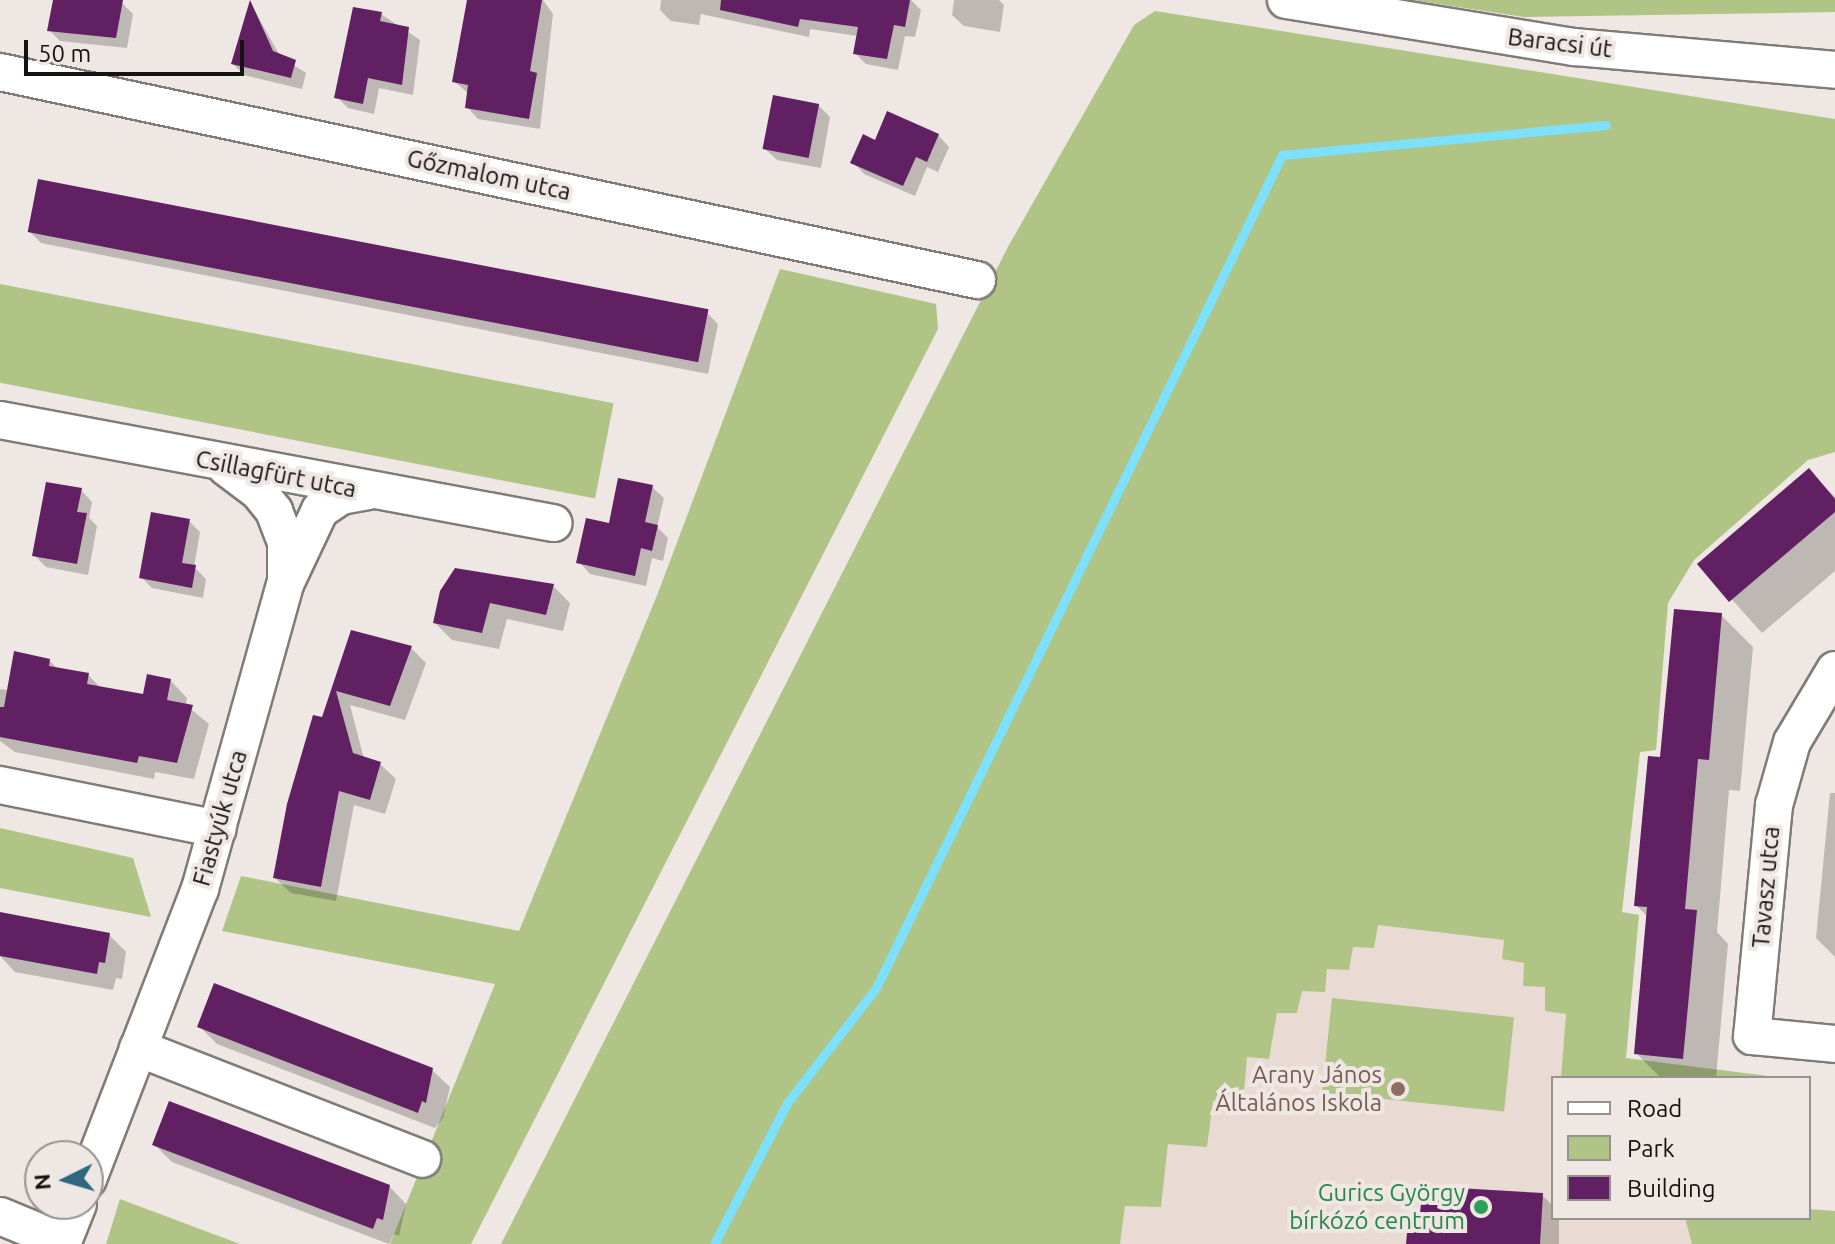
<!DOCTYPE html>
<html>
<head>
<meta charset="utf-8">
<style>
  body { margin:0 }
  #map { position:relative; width:1835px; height:1244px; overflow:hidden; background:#eee7e3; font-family:Ubuntu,sans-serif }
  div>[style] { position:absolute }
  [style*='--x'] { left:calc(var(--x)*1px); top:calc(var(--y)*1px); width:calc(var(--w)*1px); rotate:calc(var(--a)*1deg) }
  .built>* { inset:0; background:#e9dbd3 }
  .green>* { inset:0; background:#afc485; transform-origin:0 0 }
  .shadow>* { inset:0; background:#0003 }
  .stream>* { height:9px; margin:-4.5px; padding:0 4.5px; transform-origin:4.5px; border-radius:4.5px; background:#7de0fd }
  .building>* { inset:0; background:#612061; transform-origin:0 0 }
  .roads { filter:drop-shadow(2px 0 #817b77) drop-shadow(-2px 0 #817b77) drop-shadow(0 2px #817b77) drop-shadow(0 -2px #817b77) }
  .minor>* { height:36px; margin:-18px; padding:0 18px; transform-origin:18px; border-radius:18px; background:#fff }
  .dots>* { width:22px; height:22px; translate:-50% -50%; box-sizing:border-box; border:4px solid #eee7e3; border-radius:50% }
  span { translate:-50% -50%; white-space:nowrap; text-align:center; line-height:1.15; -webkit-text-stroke:8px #eee7e3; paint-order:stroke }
  .street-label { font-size:24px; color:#151211 }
  .education-label { font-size:24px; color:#785e54 }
  .right { translate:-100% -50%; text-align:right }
  .leisure-label { font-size:24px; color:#27864d }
  .legend { position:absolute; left:1551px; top:1076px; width:260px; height:144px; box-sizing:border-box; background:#eee7e3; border:2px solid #97928f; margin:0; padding:10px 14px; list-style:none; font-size:24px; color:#151211 }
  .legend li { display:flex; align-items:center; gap:16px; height:40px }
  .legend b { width:40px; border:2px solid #97928f }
  .north { position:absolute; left:24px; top:1140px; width:80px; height:80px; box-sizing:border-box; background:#eee7e3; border:2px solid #97928f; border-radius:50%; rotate:265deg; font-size:22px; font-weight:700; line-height:32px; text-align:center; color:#151211 }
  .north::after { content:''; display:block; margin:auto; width:28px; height:36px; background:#2e6780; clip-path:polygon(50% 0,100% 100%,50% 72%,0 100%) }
  .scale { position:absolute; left:24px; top:40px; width:220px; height:36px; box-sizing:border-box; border:4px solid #151211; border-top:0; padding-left:10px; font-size:24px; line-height:28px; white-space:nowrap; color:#151211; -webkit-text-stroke:6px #eee7e3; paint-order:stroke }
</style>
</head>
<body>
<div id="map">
  <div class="built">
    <i style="clip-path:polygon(1378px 925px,1504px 939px,1566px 1014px,1561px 1078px,1553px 1078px,1553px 1218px,1685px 1218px,1692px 1244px,1120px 1244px,1125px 1206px,1161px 1206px,1168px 1144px,1213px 1100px,1247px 1057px,1269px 1059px,1277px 1013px)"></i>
  </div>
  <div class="green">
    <i style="clip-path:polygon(1412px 0,1835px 0,1835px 12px,1524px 17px)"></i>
    <i style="clip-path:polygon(1155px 11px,1835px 119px,1835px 452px,1808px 460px,1694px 560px,1668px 603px,1656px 750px,1640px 752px,1622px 912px,1639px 915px,1626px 1058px,1784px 1078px,1561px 1078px,1566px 1014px,1545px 1011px,1545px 987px,1523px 986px,1524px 963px,1502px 959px,1504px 940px,1378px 925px,1374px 948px,1353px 947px,1349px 970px,1327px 969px,1325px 992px,1302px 991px,1297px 1013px,1277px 1013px,1269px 1059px,1247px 1057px,1243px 1103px,1213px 1101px,1207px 1147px,1168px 1144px,1161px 1207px,1125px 1206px,1120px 1244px,501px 1244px,1009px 245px,1134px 25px)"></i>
    <i style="clip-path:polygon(780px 269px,936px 304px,938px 329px,471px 1244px,390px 1244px,495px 984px,222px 931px,241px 876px,519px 931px,658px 593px)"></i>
    <i style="left:0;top:284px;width:625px;height:97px;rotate:11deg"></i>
    <i style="clip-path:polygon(0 828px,133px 858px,151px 917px,0 888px)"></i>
    <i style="left:1332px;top:998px;width:183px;height:95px;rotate:6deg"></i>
    <i style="clip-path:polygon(120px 1199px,240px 1244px,106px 1244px)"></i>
    <i style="clip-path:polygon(1809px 1209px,1835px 1211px,1835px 1244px,1692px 1244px,1685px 1218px,1809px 1218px)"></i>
  </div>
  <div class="shadow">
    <i style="clip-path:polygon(55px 0,122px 3px,133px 14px,127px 48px,60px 41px,49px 30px)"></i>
    <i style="clip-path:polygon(469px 0,543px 0,553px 14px,540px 129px,478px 119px,467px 107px,469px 94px,455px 82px)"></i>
    <i style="clip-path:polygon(661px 0,911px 0,921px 10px,915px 37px,905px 36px,898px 70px,866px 64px,855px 53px,858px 36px,810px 29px,809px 37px,701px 14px,699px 25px,671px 21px,660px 10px)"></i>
    <i style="clip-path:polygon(954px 0,999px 0,1004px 5px,1000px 32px,964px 26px,952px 15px)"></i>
    <i style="clip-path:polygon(251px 4px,280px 56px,306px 73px,302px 89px,244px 75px,233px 64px)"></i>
    <i style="clip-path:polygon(381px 14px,420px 40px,413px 95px,379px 88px,374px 114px,348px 108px,337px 97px)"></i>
    <i style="clip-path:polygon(818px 105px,830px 117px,821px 168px,777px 160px,765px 149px)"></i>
    <i style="clip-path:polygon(938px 135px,949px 147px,938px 172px,927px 167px,915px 196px,864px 174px,853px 162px,876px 142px)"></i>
    <i style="clip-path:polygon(30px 232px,707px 313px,718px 324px,708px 374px,41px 243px)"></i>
    <i style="clip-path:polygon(1809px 471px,1835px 497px,1835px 571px,1762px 633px,1700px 564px)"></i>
    <i style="clip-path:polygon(652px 487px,664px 498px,657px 527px,668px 538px,663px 561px,652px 558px,646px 586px,590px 574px,579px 562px)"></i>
    <i style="clip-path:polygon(81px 490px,92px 502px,89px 518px,97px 526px,88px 575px,46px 567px,34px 555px)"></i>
    <i style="clip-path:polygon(189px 521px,200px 532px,194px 567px,206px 579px,203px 598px,152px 588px,141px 577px)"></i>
    <i style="clip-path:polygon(553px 586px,570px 603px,563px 631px,507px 619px,499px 649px,452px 640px,435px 623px,442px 592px)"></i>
    <i style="clip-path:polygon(1721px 615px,1753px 647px,1740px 791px,1729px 790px,1717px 932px,1728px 944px,1716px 1078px,1661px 1078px,1636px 1053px,1648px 917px,1636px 905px,1662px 759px)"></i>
    <i style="clip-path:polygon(352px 632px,411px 648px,426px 663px,405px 720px,350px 705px,364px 759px,380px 764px,396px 779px,385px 814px,354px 805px,336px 901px,291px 893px,275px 878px)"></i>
    <i style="clip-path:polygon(49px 660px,59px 670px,88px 675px,102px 689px,145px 697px,170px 680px,187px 698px,186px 705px,209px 724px,194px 779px,155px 772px,154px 779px,15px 752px,0 741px,0 689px,9px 690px)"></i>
    <i style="clip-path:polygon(1830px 793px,1835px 793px,1835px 957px,1816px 938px)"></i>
    <i style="clip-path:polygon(0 914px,109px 935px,126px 952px,122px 979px,116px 978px,113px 990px,15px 972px,0 956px)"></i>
    <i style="clip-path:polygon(200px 1027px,432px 1070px,450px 1087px,443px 1118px,435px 1128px,217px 1044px)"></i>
    <i style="clip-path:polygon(154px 1144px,389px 1186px,406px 1204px,399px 1236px,394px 1234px,389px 1244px,172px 1162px)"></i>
    <i style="clip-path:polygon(1542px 1195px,1553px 1206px,1553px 1218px,1559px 1218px,1559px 1244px,1408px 1244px)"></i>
  </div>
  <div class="stream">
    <i style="--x:714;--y:1244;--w:159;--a:-62.6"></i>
    <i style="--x:787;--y:1103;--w:145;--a:-52.3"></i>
    <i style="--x:876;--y:988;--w:927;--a:-64.02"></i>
    <i style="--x:1282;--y:155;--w:325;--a:-5.3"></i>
  </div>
  <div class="building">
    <i style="clip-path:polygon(53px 0,123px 0,116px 38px,47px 31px)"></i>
    <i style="clip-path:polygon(250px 0,273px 51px,296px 60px,291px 78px,231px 64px)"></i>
    <i style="clip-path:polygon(467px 0,542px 0,530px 71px,537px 73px,529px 119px,465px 108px,468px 85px,452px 82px)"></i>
    <i style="clip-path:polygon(721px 0,910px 0,905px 27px,894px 25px,887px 59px,853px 54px,858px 27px,800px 19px,798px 27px,720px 10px)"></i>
    <i style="clip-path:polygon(353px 7px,382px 12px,380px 21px,409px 27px,402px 85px,368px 78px,363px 104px,334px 98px)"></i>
    <i style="left:773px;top:95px;width:47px;height:55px;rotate:11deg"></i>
    <i style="clip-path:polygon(887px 111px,939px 134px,927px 162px,916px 157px,903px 186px,850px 163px,863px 134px,875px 140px)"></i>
    <i style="left:38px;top:179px;width:683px;height:54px;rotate:11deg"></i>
    <i style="clip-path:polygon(1809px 468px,1835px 499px,1835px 512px,1729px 602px,1697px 564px)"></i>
    <i style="clip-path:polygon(618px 478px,653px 485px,645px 522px,658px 525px,652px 551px,641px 548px,635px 576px,576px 563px,586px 518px,609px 523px)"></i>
    <i style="clip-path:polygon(46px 482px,82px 488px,77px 512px,87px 513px,77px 564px,32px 556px)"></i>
    <i style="clip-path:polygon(151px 512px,190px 519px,182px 563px,196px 565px,192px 588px,139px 578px)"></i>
    <i style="clip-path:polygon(455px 568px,554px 584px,546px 615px,490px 603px,482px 633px,433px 623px,440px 591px)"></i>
    <i style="clip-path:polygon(1674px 609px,1722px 613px,1709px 760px,1698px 759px,1685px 909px,1697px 910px,1683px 1059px,1634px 1054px,1647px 907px,1634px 906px,1648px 756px,1660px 757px)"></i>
    <i style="clip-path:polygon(351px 630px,412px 646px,390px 706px,336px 691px,353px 753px,381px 762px,370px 800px,339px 791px,321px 887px,273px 878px,287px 804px,313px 715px,322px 717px)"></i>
    <i style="clip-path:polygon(14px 651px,50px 659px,49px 666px,89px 673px,87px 684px,143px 694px,147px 674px,171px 679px,167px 700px,193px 705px,177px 763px,139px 756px,137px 763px,0 737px,0 707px,4px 707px)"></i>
    <i style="clip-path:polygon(0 912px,110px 933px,105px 963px,99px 962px,97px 974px,0 956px)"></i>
    <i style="clip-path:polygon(214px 983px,433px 1068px,426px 1103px,422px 1101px,418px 1113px,197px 1027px)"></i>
    <i style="clip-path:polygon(169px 1101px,390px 1185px,383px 1220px,377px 1218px,373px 1229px,152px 1145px)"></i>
    <i style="clip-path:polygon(1423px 1186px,1543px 1193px,1540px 1244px,1406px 1244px,1408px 1222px,1419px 1222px)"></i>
  </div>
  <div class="roads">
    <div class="minor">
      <i style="--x:1286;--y:0;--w:292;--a:9.3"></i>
      <i style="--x:1574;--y:47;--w:262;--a:5"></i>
      <i style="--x:0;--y:72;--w:999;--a:12.02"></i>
      <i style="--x:0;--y:420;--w:563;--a:10.55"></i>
      <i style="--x:226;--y:467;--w:40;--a:37"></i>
      <i style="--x:258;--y:491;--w:26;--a:51"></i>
      <i style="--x:274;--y:511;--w:34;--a:69"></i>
      <i style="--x:286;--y:543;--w:34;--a:90"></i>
      <i style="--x:1835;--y:670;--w:84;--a:120.8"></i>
      <i style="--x:1792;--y:742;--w:66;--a:105.9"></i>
      <i style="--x:1774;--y:805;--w:232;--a:95.4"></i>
      <i style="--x:1752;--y:1036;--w:83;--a:5.5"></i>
      <i style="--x:0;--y:785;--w:222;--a:11.4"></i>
      <i style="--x:138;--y:1048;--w:305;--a:21.3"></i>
      <i style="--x:88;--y:1179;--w:311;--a:-68.9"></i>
      <i style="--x:200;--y:889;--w:319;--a:-74.4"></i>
      <i style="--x:286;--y:582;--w:80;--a:-64.7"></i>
      <i style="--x:320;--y:510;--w:25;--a:-34"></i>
      <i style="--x:341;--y:496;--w:28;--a:-10"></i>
      <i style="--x:0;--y:1216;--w:68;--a:22.4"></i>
      <i style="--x:62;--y:1244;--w:43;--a:-68.2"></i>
    </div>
  </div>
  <div class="dots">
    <i style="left:1398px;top:1089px;background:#8d6e63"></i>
    <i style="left:1481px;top:1207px;background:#2e9e5b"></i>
  </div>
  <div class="street-label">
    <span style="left:1560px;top:43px;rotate:7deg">Baracsi út</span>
    <span style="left:489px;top:175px;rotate:12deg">Gőzmalom utca</span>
    <span style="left:276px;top:474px;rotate:11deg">Csillagfürt utca</span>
    <span style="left:220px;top:818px;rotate:-74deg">Fiastyúk utca</span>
    <span style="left:1766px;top:887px;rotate:-85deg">Tavasz utca</span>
  </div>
  <div class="education-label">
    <span class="right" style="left:1382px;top:1089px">Arany János<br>Általános Iskola</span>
  </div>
  <div class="leisure-label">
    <span class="right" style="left:1465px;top:1207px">Gurics György<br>bírkózó centrum</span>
  </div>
  <ul class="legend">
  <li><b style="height:10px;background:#fff"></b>Road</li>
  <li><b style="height:22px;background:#afc485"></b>Park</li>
  <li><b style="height:22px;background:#612061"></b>Building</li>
  </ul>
  <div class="north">N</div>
  <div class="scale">50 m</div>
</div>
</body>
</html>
